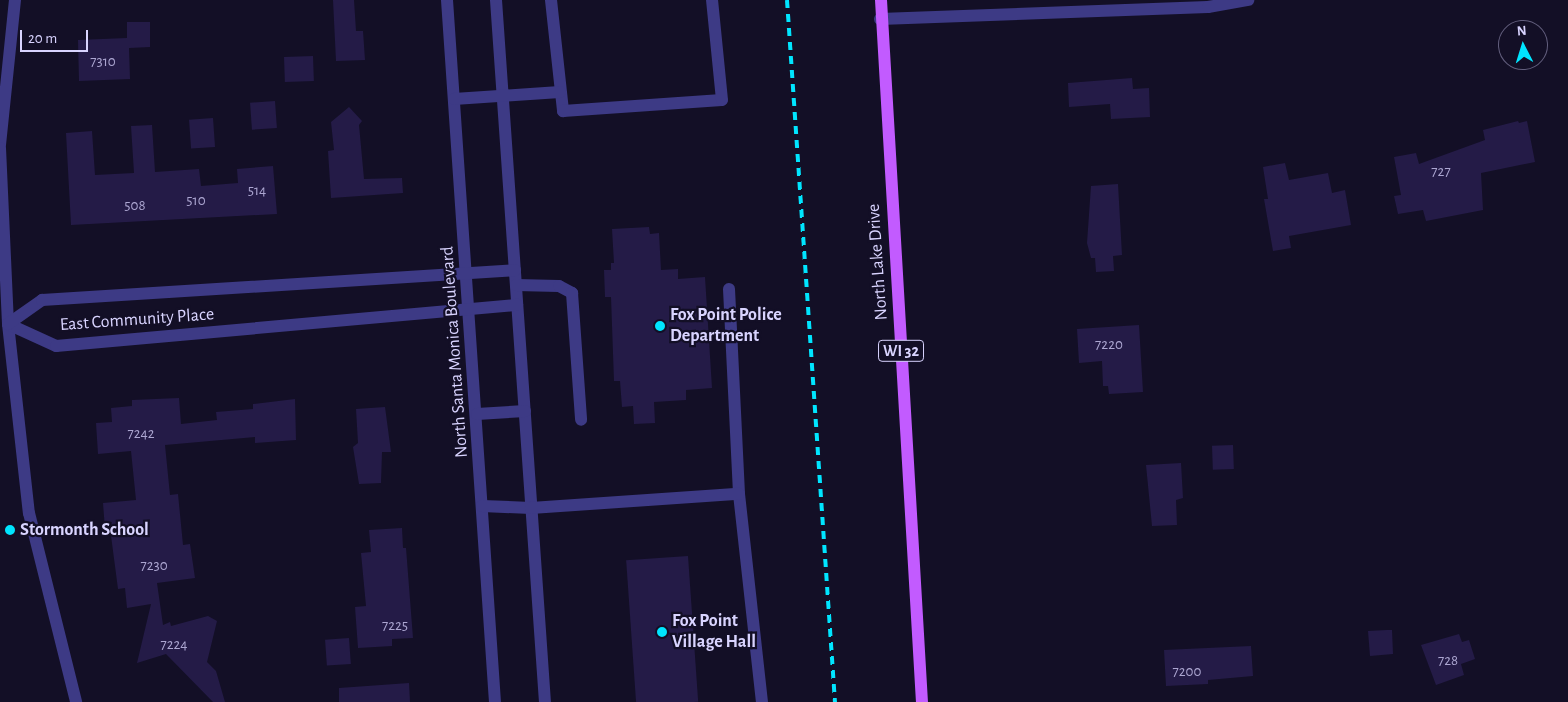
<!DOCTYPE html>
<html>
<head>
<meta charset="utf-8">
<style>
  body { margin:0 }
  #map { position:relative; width:1568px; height:702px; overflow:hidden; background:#130f26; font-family:"Alegreya Sans",sans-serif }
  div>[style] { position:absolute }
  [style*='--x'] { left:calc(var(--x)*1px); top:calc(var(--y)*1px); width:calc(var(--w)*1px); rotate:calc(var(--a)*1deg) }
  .building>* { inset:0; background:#241b47; transform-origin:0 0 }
  .minor>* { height:12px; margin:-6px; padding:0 6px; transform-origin:6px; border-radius:6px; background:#3d3a85 }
  .major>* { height:12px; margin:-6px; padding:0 6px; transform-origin:6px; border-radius:6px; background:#c25bff }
  .rail>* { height:4px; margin-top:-2px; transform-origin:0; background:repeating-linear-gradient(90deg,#00e5ff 0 8px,transparent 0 14px) }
  .dots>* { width:14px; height:14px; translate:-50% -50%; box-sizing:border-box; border:2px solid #130f26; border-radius:50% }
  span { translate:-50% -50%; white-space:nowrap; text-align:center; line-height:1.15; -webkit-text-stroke:4.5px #130f26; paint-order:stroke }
  .number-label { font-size:15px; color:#aca6d1 }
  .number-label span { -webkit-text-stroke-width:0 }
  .shield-label span { padding:1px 4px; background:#130f26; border:1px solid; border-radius:4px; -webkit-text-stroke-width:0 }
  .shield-label { font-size:16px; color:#d9d4ff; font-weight:700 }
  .street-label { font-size:18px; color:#d9d4ff }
  .poi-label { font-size:18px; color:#d9d4ff; font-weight:700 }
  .left { translate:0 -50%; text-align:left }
  .north { position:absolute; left:1498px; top:20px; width:50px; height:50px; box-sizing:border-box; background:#130f26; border:1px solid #625e7d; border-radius:50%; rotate:355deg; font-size:14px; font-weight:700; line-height:20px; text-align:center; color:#d9d4ff }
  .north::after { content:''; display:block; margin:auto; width:18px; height:22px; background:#00e5ff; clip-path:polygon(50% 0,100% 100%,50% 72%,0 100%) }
  .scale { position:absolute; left:20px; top:30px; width:68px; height:22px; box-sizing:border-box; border:2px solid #d9d4ff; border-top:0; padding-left:6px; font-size:15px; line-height:18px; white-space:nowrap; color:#d9d4ff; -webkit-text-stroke:4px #130f26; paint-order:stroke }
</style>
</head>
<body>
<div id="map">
  <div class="building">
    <i style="clip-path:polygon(333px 0,354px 0,356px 31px,363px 31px,365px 60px,336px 61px)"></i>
    <i style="clip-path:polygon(127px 22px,150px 22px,150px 47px,129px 48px,130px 79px,79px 81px,78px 40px,127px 38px)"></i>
    <i style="left:313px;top:56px;width:25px;height:29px;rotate:88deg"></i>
    <i style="clip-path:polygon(1132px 78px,1133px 89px,1149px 88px,1150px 117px,1111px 119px,1110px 104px,1069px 107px,1068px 83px)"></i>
    <i style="left:275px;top:101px;width:27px;height:25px;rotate:86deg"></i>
    <i style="clip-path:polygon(349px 107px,362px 121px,359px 125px,364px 179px,402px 178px,403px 193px,331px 198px,328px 151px,334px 150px,331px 122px)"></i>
    <i style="left:213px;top:118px;width:29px;height:24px;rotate:86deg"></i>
    <i style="clip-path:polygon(1518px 121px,1519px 123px,1527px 121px,1535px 162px,1481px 173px,1483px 210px,1426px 221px,1423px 210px,1398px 214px,1394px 196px,1401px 195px,1394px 157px,1416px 153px,1419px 164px,1485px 140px,1483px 130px)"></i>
    <i style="clip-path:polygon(152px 125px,155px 172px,199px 169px,201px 186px,238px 183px,237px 169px,273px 166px,277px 214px,71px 225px,66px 133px,92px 131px,95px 175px,134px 173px,131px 126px)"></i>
    <i style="clip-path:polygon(1285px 163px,1289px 180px,1328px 173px,1332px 193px,1345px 190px,1351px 225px,1289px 236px,1291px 248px,1273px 251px,1264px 199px,1268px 199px,1263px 167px)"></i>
    <i style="clip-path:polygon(1118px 184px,1122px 255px,1113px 256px,1114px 271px,1096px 272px,1095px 258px,1091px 258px,1087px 243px,1091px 186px)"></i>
    <i style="clip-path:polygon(649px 227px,650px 234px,659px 233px,661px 270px,678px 269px,678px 279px,705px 277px,712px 388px,686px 390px,686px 400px,654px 402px,655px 423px,634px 424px,633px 406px,622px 407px,620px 381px,614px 381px,611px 297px,605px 297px,604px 270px,611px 270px,611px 263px,614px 263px,612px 229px)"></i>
    <i style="clip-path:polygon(1139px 325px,1143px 392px,1109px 394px,1108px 386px,1103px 386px,1102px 361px,1079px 363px,1077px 329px)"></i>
    <i style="clip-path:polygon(179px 398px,181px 424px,217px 420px,216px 412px,253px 409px,253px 404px,295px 399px,296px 440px,255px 443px,255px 437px,165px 445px,170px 495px,178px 494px,183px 545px,190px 544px,195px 578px,157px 583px,163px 625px,170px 622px,171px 626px,208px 616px,217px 621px,207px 662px,216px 671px,225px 702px,213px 702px,166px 654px,137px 663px,151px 604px,127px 608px,125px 588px,118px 589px,110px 528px,105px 529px,103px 503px,136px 500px,131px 451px,98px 454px,96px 423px,112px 422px,111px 408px,132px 406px,132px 400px)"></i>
    <i style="clip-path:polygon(385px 407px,391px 452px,382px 452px,381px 483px,359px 484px,353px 447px,358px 443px,356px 409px)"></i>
    <i style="left:1233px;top:445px;width:24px;height:21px;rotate:88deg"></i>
    <i style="clip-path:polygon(1181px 463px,1183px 498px,1176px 500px,1177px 525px,1152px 526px,1146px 465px)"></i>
    <i style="clip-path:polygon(402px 528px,403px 548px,406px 548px,413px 638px,392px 639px,392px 646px,358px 648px,355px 607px,366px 606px,361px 553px,371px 552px,369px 530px)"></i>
    <i style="left:688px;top:556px;width:146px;height:62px;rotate:86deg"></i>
    <i style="clip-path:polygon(1387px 630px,1392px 630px,1393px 654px,1370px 656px,1368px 631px)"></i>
    <i style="clip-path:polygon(1459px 634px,1462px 642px,1469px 640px,1475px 659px,1461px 664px,1464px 675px,1436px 685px,1421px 645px)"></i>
    <i style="left:349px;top:638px;width:26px;height:24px;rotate:86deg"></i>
    <i style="clip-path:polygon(1251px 646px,1253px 676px,1208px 680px,1208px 684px,1166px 686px,1164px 650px)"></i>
    <i style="clip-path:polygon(409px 683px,410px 702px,339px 702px,339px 688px)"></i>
  </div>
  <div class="minor">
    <i style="--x:447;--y:0;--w:704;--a:86.09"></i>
    <i style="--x:496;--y:0;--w:704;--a:86.01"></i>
    <i style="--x:551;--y:0;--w:112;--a:83.8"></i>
    <i style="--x:563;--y:111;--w:159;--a:-4"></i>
    <i style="--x:722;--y:100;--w:100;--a:-95.7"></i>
    <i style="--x:880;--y:19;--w:328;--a:-2.1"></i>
    <i style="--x:1208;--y:7;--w:41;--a:-9.9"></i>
    <i style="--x:454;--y:99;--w:106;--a:-3.8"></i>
    <i style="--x:0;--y:145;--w:146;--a:-84.1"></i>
    <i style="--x:0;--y:148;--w:176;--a:87.4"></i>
    <i style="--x:8;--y:324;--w:190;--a:83.7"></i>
    <i style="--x:29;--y:513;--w:195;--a:76"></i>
    <i style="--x:516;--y:285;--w:43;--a:1.3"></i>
    <i style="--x:559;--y:286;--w:15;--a:28"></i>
    <i style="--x:572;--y:293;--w:127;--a:85.9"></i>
    <i style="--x:729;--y:289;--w:205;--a:87.2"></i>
    <i style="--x:739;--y:494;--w:209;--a:83.7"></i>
    <i style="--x:8;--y:324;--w:53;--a:24.6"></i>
    <i style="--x:56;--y:346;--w:463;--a:-5.1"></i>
    <i style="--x:8;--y:324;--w:42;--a:-35.2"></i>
    <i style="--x:42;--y:300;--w:474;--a:-3.6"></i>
    <i style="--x:477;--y:414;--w:48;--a:-3.6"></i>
    <i style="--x:482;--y:506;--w:49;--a:2.3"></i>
    <i style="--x:531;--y:508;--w:208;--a:-3.9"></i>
  </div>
  <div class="major">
    <i style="--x:881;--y:0;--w:703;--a:86.66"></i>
  </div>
  <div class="rail">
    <i style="--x:787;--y:0;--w:704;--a:86.09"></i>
  </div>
  <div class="dots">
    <i style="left:660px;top:326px;background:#00e5ff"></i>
    <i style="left:10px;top:530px;background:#00e5ff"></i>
    <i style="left:662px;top:632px;background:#00e5ff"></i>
  </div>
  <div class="number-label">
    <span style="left:103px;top:62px">7310</span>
    <span style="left:1441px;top:172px">727</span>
    <span style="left:257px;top:191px">514</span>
    <span style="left:196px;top:201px">510</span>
    <span style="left:135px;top:206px">508</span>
    <span style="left:1109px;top:345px">7220</span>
    <span style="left:141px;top:434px">7242</span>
    <span style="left:154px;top:566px">7230</span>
    <span style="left:395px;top:626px">7225</span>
    <span style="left:174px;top:645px">7224</span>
    <span style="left:1448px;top:661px">728</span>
    <span style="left:1187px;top:672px">7200</span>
  </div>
  <div class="shield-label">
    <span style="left:901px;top:351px">WI 32</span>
  </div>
  <div class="street-label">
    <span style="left:878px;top:262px;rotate:-94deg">North Lake Drive</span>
    <span style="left:137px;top:320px;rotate:-4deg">East Community Place</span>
    <span style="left:455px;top:352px;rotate:-94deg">North Santa Monica Boulevard</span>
  </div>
  <div class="poi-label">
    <span class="left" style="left:670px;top:326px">Fox Point Police<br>Department</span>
    <span class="left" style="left:20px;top:530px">Stormonth School</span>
    <span class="left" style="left:672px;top:632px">Fox Point<br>Village Hall</span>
  </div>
  <div class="north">N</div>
  <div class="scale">20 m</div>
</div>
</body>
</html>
